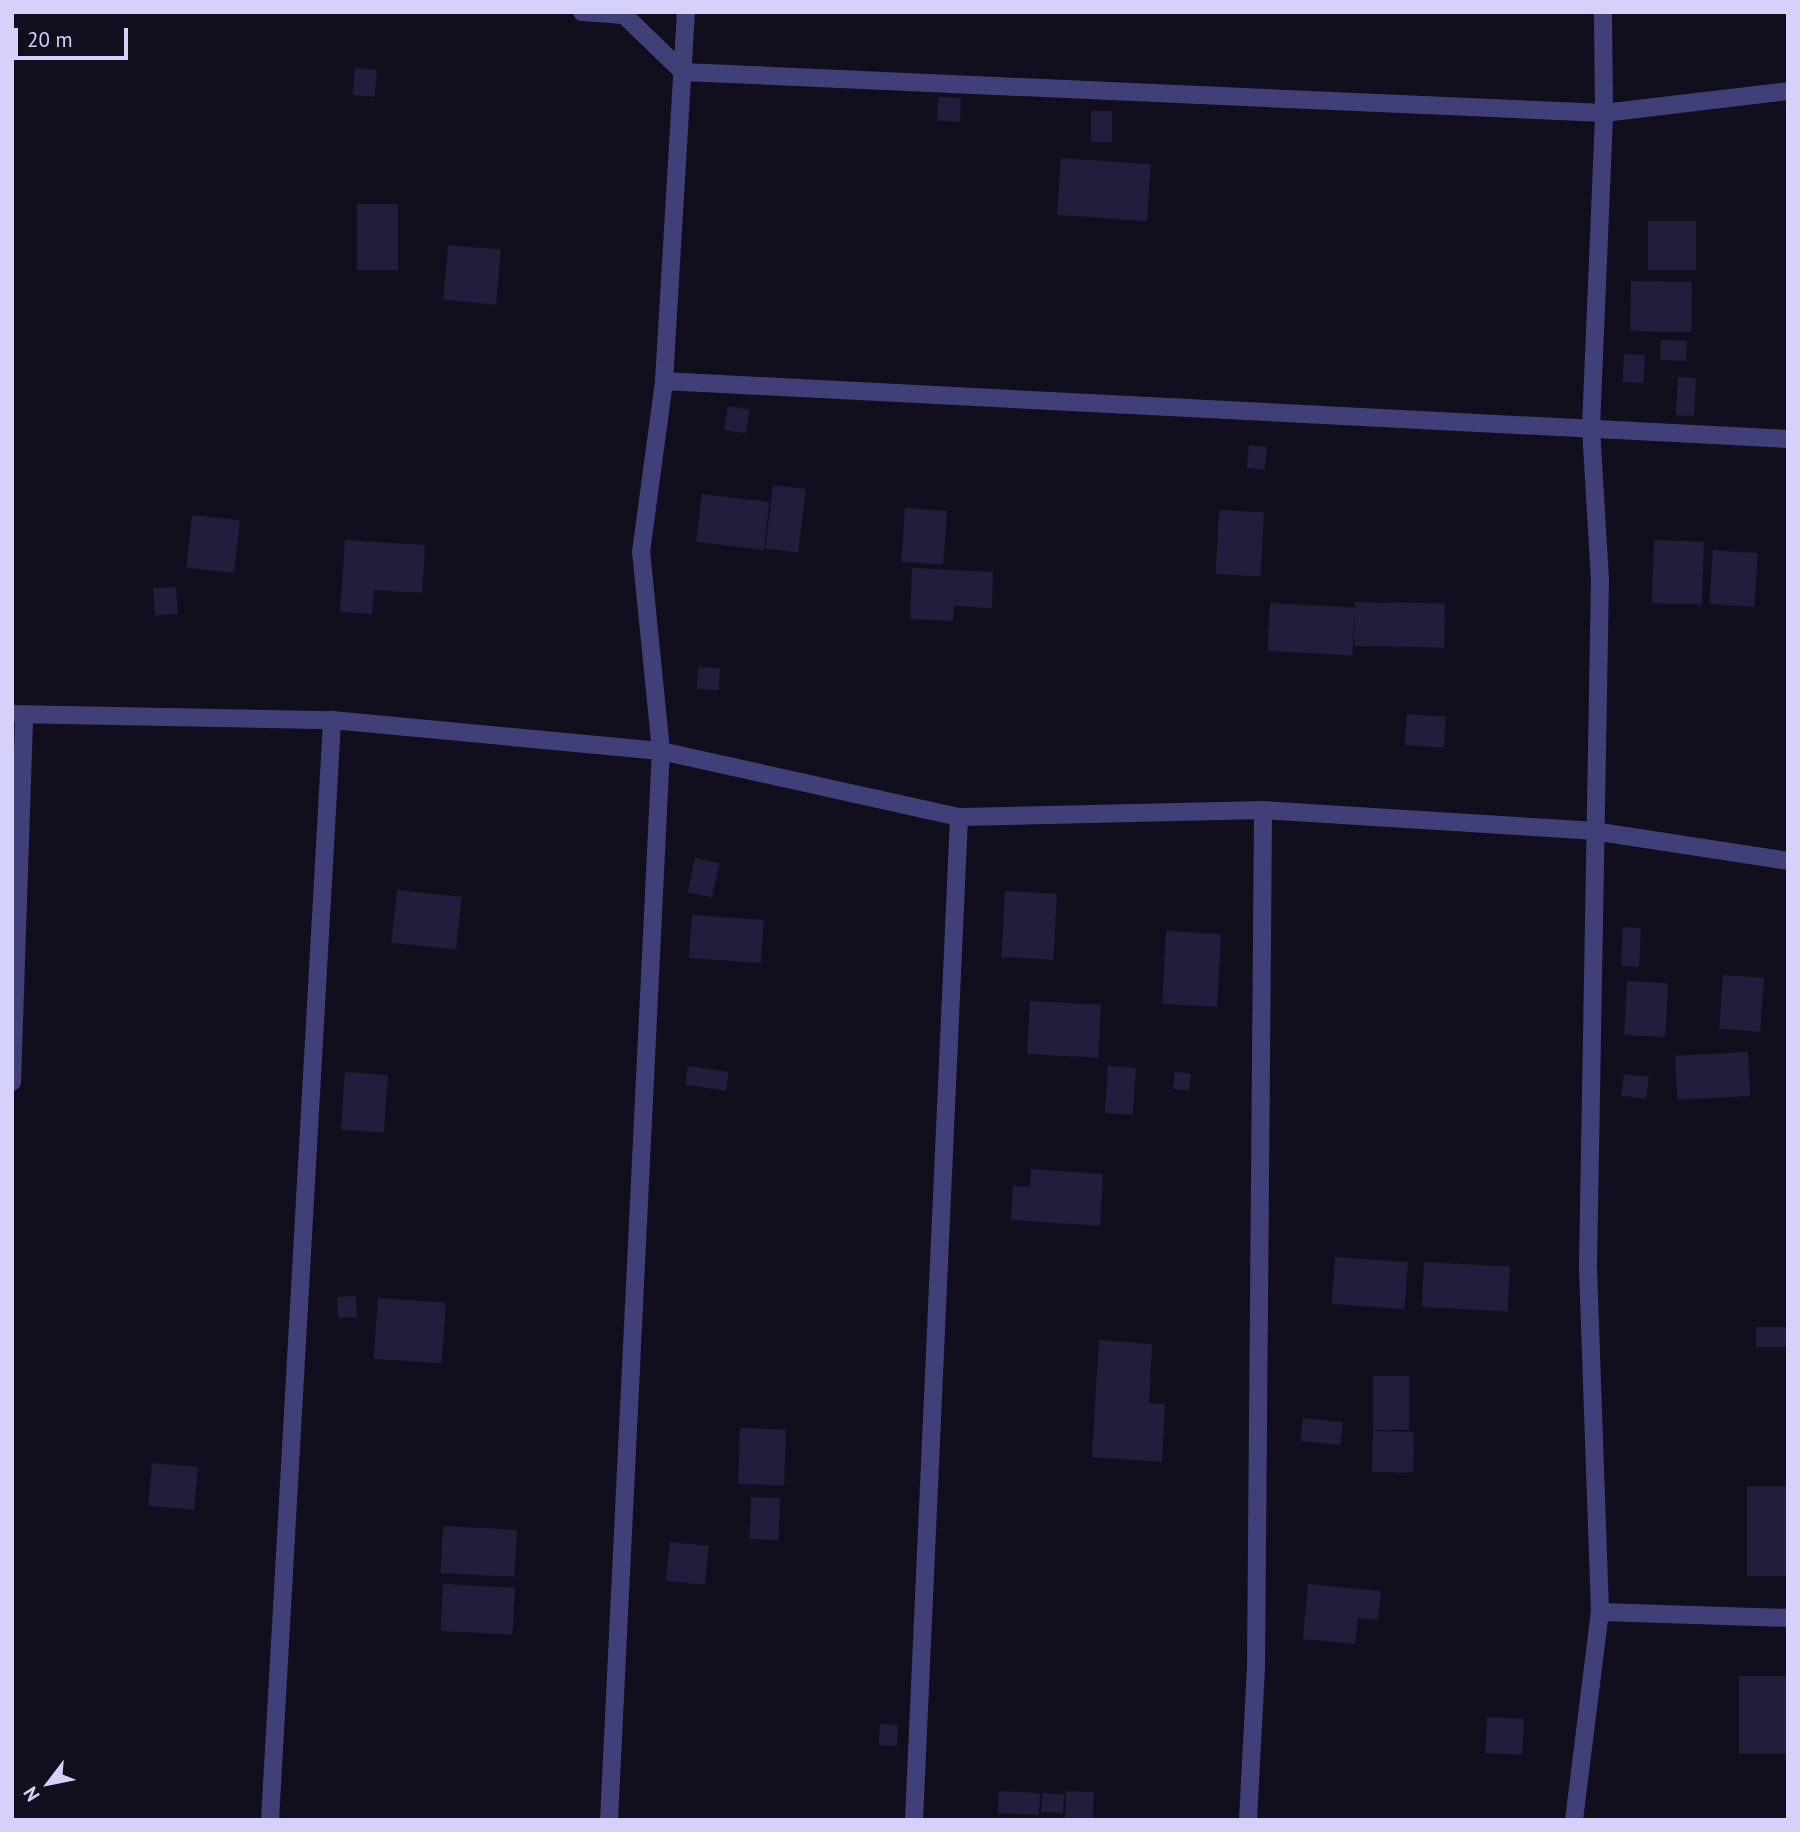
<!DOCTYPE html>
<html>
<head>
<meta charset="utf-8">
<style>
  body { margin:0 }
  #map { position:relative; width:1800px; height:1832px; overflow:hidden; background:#110f1e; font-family:"PT Sans",sans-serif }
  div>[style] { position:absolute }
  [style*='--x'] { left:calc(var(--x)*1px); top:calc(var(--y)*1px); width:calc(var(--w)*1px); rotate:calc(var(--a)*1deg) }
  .building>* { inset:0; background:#231d3d; transform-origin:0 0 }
  .street>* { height:18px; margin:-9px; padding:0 9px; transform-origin:9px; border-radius:9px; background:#413f78 }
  span { translate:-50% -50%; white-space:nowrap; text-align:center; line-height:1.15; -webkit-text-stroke:7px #110f1e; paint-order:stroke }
  .frame { position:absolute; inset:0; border:14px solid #d5d1fa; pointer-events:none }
  .north { position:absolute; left:14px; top:1748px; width:70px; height:70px; -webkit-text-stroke:5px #110f1e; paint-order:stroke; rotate:238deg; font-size:19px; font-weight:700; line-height:28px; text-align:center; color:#d5d1fa }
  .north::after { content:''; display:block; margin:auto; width:24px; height:32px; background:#d5d1fa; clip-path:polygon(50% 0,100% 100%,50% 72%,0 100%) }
  .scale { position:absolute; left:14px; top:28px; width:114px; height:32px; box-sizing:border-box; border:4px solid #d5d1fa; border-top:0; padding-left:9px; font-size:21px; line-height:24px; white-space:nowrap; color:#d5d1fa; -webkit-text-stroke:5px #110f1e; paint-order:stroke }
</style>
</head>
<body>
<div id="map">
  <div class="building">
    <i style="left:355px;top:68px;width:22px;height:27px;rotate:5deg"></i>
    <i style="left:938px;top:97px;width:23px;height:24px;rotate:2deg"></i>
    <i style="left:1091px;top:111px;width:21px;height:31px"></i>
    <i style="left:1061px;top:158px;width:90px;height:57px;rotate:4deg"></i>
    <i style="left:357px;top:204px;width:41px;height:66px"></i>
    <i style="left:1648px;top:221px;width:48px;height:49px"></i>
    <i style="left:448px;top:245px;width:53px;height:55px;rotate:5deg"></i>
    <i style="left:1631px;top:281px;width:61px;height:50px;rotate:1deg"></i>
    <i style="left:1661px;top:340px;width:26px;height:20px;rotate:2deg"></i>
    <i style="left:1624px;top:354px;width:21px;height:28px;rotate:3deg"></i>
    <i style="left:1678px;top:377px;width:18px;height:38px;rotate:3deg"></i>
    <i style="left:728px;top:406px;width:22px;height:24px;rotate:10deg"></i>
    <i style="left:1249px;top:445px;width:18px;height:23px;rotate:6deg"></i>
    <i style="left:773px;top:485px;width:33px;height:64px;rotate:7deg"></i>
    <i style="left:702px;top:494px;width:68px;height:48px;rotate:7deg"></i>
    <i style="left:905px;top:508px;width:42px;height:54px;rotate:4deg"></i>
    <i style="left:1219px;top:510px;width:45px;height:64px;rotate:3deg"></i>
    <i style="left:192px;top:515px;width:48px;height:53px;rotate:6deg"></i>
    <i style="clip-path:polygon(345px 540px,425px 545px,422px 593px,374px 590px,372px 614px,340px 612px)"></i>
    <i style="left:1654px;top:540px;width:50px;height:63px;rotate:2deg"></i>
    <i style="left:1713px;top:550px;width:45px;height:54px;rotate:4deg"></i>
    <i style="clip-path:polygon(912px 568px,993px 572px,992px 608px,954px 606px,953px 621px,910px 619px)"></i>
    <i style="left:176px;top:587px;width:27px;height:23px;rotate:86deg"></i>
    <i style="left:1355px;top:602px;width:90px;height:44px;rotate:1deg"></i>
    <i style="left:1270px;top:603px;width:85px;height:48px;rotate:3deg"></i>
    <i style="left:698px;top:667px;width:22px;height:22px;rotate:3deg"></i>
    <i style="left:1407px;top:714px;width:39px;height:31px;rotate:4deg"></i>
    <i style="left:695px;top:858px;width:25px;height:35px;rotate:12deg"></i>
    <i style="left:397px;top:890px;width:65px;height:53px;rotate:6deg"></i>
    <i style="left:1005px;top:891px;width:52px;height:66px;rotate:3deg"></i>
    <i style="left:692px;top:915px;width:72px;height:43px;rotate:4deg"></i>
    <i style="left:1623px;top:927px;width:18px;height:39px;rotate:3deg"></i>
    <i style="left:1166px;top:931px;width:55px;height:73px;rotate:3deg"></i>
    <i style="left:1723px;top:975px;width:41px;height:54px;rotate:4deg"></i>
    <i style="left:1627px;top:981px;width:41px;height:54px;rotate:3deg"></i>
    <i style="left:1030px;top:1001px;width:71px;height:53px;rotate:3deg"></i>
    <i style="left:1748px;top:1052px;width:44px;height:73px;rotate:87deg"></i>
    <i style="left:688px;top:1066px;width:41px;height:19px;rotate:8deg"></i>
    <i style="left:1108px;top:1066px;width:28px;height:47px;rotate:4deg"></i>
    <i style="left:345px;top:1072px;width:43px;height:58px;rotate:4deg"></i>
    <i style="left:1175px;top:1072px;width:16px;height:17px;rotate:7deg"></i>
    <i style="left:1624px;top:1074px;width:25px;height:22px;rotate:7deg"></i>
    <i style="clip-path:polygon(1031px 1169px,1103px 1174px,1100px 1226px,1011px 1220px,1013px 1186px,1030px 1187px)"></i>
    <i style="left:1335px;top:1257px;width:73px;height:47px;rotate:4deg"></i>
    <i style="left:1424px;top:1262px;width:86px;height:45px;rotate:3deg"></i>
    <i style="left:356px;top:1296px;width:21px;height:19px;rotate:87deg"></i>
    <i style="left:378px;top:1298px;width:68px;height:61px;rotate:4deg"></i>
    <i style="left:1756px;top:1327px;width:32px;height:20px"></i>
    <i style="clip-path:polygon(1099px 1340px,1152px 1344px,1149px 1403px,1165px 1404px,1162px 1462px,1092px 1457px)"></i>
    <i style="left:1373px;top:1376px;width:36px;height:54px"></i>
    <i style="left:1303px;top:1418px;width:40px;height:23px;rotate:6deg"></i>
    <i style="left:740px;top:1428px;width:46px;height:56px;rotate:2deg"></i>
    <i style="left:1373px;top:1431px;width:41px;height:41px;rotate:1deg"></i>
    <i style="left:152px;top:1463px;width:46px;height:43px;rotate:5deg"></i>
    <i style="left:1788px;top:1486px;width:90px;height:41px;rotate:90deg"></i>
    <i style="left:751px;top:1497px;width:29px;height:42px;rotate:2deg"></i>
    <i style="left:443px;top:1526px;width:74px;height:47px;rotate:3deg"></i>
    <i style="left:670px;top:1542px;width:39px;height:39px;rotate:6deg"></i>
    <i style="left:443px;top:1584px;width:72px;height:47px;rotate:3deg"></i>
    <i style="clip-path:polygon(1308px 1584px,1381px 1591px,1378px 1620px,1358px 1618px,1355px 1644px,1303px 1639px)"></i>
    <i style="left:1739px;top:1676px;width:49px;height:78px"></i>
    <i style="left:1487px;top:1717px;width:37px;height:36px;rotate:3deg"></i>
    <i style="left:880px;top:1724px;width:18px;height:21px;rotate:3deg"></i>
    <i style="left:999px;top:1791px;width:41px;height:22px;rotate:3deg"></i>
    <i style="left:1066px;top:1791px;width:28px;height:29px;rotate:2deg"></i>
    <i style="left:1042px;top:1793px;width:22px;height:19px;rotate:3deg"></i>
  </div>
  <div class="street">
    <i style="--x:582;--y:12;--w:42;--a:4.1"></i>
    <i style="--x:624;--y:15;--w:82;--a:44"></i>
    <i style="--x:683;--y:72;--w:922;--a:2.55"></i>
    <i style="--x:1604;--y:113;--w:185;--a:-6.8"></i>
    <i style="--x:664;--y:381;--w:1125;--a:2.95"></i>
    <i style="--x:12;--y:714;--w:320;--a:1.1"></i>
    <i style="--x:332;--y:720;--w:330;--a:5.4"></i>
    <i style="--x:661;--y:751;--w:305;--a:12.5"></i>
    <i style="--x:959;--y:817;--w:304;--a:-1.3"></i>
    <i style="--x:1263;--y:810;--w:331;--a:3.6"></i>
    <i style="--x:1593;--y:831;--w:197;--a:8.7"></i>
    <i style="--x:12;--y:1082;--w:368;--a:-88.1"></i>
    <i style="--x:1600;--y:1612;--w:188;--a:1.8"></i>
    <i style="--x:270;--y:1820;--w:1102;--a:-86.77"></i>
    <i style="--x:609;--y:1820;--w:1070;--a:-87.22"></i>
    <i style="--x:661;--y:751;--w:200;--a:-95.7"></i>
    <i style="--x:641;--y:552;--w:173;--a:-82.3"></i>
    <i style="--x:664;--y:381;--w:370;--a:-86.6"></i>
    <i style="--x:914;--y:1820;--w:1004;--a:-87.43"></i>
    <i style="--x:1248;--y:1820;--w:152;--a:-87"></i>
    <i style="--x:1256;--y:1668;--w:858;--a:-89.53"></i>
    <i style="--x:1574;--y:1820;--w:210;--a:-82.9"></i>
    <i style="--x:1600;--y:1612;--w:347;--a:-92"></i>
    <i style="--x:1588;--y:1265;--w:685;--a:-89"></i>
    <i style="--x:1600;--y:580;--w:153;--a:-93.4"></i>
    <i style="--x:1591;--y:427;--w:314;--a:-87.6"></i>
    <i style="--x:1604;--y:113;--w:101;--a:-90.6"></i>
  </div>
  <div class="frame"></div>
  <div class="north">N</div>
  <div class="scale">20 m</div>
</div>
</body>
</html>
